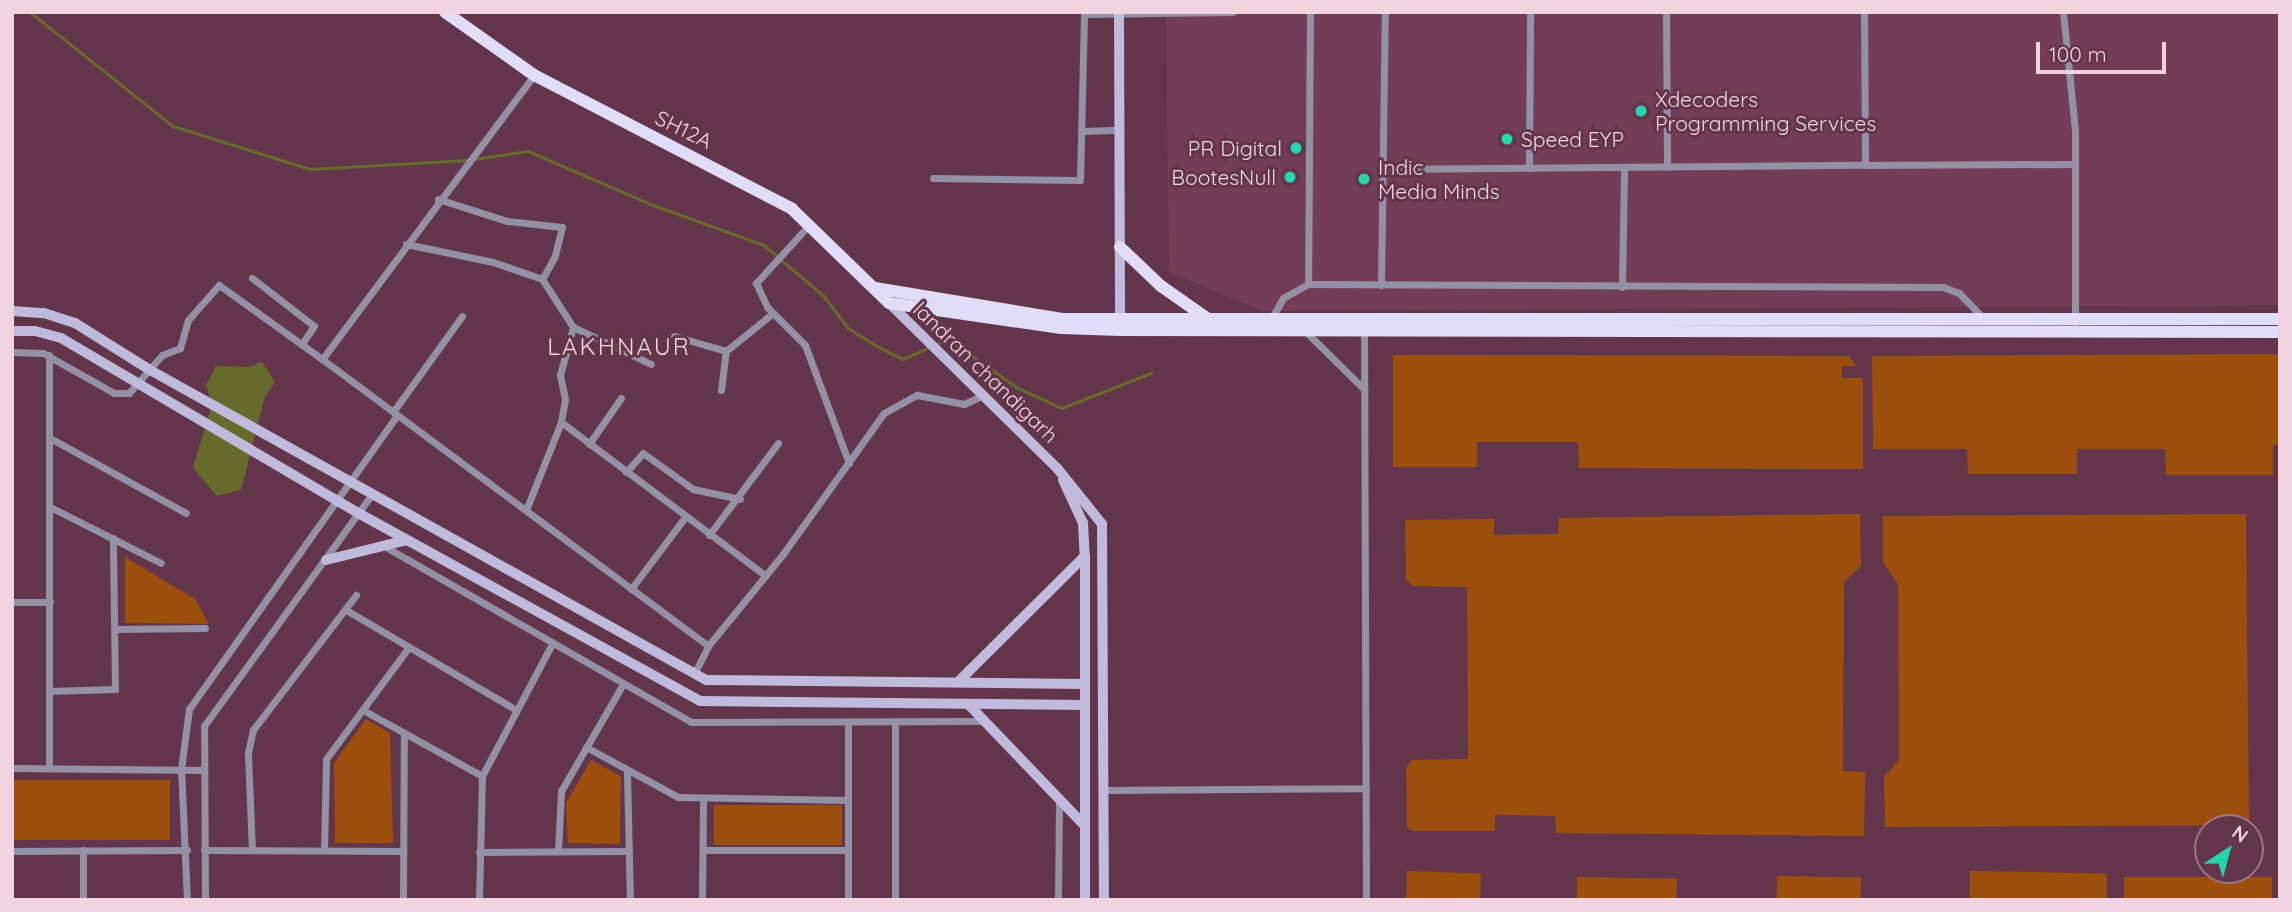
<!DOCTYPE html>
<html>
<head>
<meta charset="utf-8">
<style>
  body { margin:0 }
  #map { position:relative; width:2292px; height:912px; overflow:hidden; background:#63354a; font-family:Quicksand,sans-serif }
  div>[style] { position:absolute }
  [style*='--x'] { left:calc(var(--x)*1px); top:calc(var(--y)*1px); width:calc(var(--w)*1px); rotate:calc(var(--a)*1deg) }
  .built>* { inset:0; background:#733d55 }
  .green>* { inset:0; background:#9c4e0c; transform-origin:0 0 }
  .water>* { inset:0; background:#666a2b }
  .stream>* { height:2.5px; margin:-1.25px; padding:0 1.25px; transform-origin:1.25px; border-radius:1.25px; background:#666a2b }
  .street>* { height:7px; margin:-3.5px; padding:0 3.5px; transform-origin:3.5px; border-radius:3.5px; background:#9491a7 }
  .secondary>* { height:10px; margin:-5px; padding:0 5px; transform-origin:5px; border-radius:5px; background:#c0badd }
  .primary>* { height:12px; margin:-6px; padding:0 6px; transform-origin:6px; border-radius:6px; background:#e1ddf8 }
  .dots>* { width:19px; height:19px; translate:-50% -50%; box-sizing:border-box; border:4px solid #63354a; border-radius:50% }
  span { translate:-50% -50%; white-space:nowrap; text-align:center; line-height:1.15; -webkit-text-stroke:6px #63354a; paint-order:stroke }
  .poi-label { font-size:21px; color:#f2d4e0 }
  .left { translate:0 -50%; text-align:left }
  .right { translate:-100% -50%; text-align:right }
  .street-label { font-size:21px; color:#f2d4e0 }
  .quarter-label { font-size:24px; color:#f2d4e0; letter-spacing:2px }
  .frame { position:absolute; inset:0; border:14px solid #f2d4e0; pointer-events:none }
  .north { position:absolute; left:2194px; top:814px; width:70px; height:70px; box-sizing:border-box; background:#63354a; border:2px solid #9c7586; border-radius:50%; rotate:36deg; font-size:19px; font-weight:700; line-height:28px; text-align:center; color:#f2d4e0 }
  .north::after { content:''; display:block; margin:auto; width:24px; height:32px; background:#25d5ae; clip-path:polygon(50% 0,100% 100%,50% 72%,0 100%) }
  .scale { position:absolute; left:2036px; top:42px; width:130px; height:32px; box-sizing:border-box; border:4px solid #f2d4e0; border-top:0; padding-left:9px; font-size:21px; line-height:24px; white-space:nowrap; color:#f2d4e0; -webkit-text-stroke:5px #63354a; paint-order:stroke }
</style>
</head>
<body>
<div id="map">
  <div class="built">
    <i style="clip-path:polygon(1166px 12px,2280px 12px,2280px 305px,1263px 311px,1169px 272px)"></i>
  </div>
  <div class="green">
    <i style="clip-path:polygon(2280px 354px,2280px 445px,2273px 445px,2273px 475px,2166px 475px,2165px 449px,2077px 449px,2077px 474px,1968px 474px,1967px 449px,1873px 449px,1872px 356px)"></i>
    <i style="clip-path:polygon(1393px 355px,1848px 356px,1857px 366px,1842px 366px,1842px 378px,1863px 378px,1863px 469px,1579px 468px,1578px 442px,1477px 442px,1477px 467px,1393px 467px)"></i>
    <i style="clip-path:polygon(1860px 514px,1861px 566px,1844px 582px,1843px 771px,1865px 772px,1864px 836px,1556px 833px,1555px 816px,1495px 815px,1495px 831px,1413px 831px,1407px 826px,1406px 768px,1412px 760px,1468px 759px,1467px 587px,1413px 586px,1406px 580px,1405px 520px,1494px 519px,1494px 535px,1558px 534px,1559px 518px)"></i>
    <i style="clip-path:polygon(2246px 514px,2249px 825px,1885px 827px,1884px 777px,1899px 760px,1898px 584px,1883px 562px,1883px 516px)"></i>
    <i style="clip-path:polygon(125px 557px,195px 599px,209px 624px,125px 623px)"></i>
    <i style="clip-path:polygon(366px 719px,390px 733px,393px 843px,335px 843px,334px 763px)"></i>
    <i style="clip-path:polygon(591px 760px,621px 776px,620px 844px,568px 843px,566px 803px)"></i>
    <i style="left:12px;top:780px;width:158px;height:60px"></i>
    <i style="left:714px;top:805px;width:128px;height:40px"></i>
    <i style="left:1407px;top:871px;width:74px;height:29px;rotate:2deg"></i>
    <i style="left:1970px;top:871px;width:137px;height:29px;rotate:1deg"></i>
    <i style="left:1777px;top:876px;width:84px;height:24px;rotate:1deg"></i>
    <i style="left:1577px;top:877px;width:100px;height:23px;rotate:1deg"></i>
    <i style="left:2124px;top:877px;width:148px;height:23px"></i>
  </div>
  <div class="water">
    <i style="clip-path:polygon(262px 362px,275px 382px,264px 399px,241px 490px,217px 496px,193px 468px,212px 404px,206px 385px,216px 366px,248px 367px)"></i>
  </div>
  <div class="stream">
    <i style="--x:30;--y:12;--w:183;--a:38.6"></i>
    <i style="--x:173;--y:126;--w:144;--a:17.4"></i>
    <i style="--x:310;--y:169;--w:157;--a:-3.3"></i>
    <i style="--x:474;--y:159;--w:55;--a:-8.4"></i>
    <i style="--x:528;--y:151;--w:136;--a:23.4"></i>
    <i style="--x:653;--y:205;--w:118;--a:19.8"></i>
    <i style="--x:764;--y:245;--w:79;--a:40.4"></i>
    <i style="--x:824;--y:296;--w:40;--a:53"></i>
    <i style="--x:848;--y:328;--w:34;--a:32"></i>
    <i style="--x:877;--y:346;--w:29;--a:27"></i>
    <i style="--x:903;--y:359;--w:27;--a:-24"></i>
    <i style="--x:937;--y:344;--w:12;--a:-24"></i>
    <i style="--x:948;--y:339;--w:85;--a:35"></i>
    <i style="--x:1018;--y:388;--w:48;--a:24.4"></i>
    <i style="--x:1062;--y:408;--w:96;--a:-21.5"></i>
  </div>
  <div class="street">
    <i style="--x:1310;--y:12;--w:272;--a:90.4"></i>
    <i style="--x:1308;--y:284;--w:635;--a:0.27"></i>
    <i style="--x:1943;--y:287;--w:17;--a:21"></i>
    <i style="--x:1959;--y:293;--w:33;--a:46"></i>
    <i style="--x:1666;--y:12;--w:155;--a:89.6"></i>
    <i style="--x:1864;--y:12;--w:153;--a:89.6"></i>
    <i style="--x:1865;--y:165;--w:210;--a:-0.3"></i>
    <i style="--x:2063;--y:12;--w:120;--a:84.2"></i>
    <i style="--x:2075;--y:131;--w:191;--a:90"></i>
    <i style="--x:1084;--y:14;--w:149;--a:-0.8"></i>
    <i style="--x:534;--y:75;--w:354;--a:126.7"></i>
    <i style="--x:322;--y:359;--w:481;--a:36.6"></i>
    <i style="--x:708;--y:646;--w:119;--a:-50.8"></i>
    <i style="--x:783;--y:554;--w:173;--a:-54.4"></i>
    <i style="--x:884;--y:413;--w:38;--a:-29"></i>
    <i style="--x:917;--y:395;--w:48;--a:10.8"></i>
    <i style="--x:964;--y:404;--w:19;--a:-25"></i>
    <i style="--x:1083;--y:131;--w:37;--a:-2"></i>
    <i style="--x:1529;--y:168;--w:156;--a:-89.6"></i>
    <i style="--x:1383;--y:169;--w:482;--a:-0.5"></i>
    <i style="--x:933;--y:178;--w:147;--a:0.8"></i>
    <i style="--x:1080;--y:180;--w:168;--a:-88.6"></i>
    <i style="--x:438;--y:199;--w:72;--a:17.7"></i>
    <i style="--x:507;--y:221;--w:55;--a:6.2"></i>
    <i style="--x:562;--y:227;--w:30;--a:104"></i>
    <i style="--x:555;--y:256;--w:26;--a:119"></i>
    <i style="--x:809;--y:225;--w:79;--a:132.4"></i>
    <i style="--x:756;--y:283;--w:26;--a:65"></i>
    <i style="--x:767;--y:307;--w:54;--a:45"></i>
    <i style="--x:805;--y:345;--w:126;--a:69.6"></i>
    <i style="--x:406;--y:244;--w:89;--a:11.7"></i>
    <i style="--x:493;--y:262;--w:52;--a:19.1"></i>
    <i style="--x:542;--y:279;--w:57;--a:57.1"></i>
    <i style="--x:573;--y:327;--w:86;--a:25.4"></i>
    <i style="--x:252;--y:278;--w:78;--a:37.7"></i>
    <i style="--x:314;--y:326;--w:22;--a:124"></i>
    <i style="--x:1381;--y:285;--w:273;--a:-89.2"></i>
    <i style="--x:1622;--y:287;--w:119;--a:-89"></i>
    <i style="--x:1271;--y:319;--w:24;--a:-60"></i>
    <i style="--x:1283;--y:298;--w:29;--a:-29"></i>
    <i style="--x:1364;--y:330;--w:570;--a:89.8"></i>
    <i style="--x:1305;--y:331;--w:83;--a:44.5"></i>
    <i style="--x:674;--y:336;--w:54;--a:16.1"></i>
    <i style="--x:12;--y:352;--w:31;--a:2"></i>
    <i style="--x:43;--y:353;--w:81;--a:29.4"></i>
    <i style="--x:114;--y:393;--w:15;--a:0"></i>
    <i style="--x:129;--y:393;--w:50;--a:-49"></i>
    <i style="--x:162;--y:355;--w:19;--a:-21"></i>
    <i style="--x:180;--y:348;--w:29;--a:-74"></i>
    <i style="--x:188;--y:320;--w:47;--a:-48.5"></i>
    <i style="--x:219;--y:285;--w:127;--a:35.7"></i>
    <i style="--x:49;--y:355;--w:413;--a:90"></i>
    <i style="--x:721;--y:390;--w:39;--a:-83"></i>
    <i style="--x:726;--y:351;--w:60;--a:-39"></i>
    <i style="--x:393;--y:412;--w:118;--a:-54.3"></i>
    <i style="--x:561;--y:422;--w:256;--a:36.9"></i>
    <i style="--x:50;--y:438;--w:155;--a:28.9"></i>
    <i style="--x:589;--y:444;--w:56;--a:-55.2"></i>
    <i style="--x:626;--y:472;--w:25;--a:-48"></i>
    <i style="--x:643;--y:453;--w:62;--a:35.8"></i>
    <i style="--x:693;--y:489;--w:48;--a:12"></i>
    <i style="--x:50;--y:507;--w:124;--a:26.8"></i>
    <i style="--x:526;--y:510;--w:95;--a:-68.3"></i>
    <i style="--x:561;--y:422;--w:23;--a:-80"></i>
    <i style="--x:565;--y:399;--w:25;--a:-102"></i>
    <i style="--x:560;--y:375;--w:50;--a:-74.8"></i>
    <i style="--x:709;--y:535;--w:115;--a:-53.1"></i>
    <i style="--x:384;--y:546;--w:354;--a:29.8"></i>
    <i style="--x:691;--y:722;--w:293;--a:-0.2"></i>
    <i style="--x:631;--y:589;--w:90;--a:-53.1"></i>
    <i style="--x:12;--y:602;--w:38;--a:0"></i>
    <i style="--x:346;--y:610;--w:196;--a:30.4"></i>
    <i style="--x:115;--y:629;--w:90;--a:-0.6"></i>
    <i style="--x:694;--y:674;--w:31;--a:-63"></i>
    <i style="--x:49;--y:691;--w:66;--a:-1.7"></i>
    <i style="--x:115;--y:689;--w:151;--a:-90.8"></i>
    <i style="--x:363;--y:710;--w:136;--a:29"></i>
    <i style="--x:848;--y:722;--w:178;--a:90"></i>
    <i style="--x:586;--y:747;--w:105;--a:28.5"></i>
    <i style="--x:678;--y:797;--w:170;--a:1"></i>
    <i style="--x:12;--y:768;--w:190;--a:0.6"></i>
    <i style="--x:627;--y:772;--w:128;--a:88.7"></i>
    <i style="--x:1104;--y:790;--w:262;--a:-0.4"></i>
    <i style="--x:83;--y:850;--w:50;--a:90"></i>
    <i style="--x:204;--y:850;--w:199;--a:0.3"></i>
    <i style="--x:252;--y:850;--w:97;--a:-92.4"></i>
    <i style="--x:248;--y:753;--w:24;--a:-78"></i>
    <i style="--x:253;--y:730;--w:170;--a:-52.7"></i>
    <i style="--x:324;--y:850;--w:91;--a:-88.7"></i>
    <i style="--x:326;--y:759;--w:138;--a:-53.5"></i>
    <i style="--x:703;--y:850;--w:145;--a:0"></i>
    <i style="--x:12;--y:851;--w:175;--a:-0.3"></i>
    <i style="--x:558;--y:851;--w:60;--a:-87.1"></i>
    <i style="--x:561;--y:791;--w:124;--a:-59.9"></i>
    <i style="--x:479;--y:852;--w:150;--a:-0.4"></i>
    <i style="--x:187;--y:900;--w:131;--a:-92.6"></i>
    <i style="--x:181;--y:769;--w:61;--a:-82.4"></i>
    <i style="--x:189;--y:709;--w:360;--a:-54.7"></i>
    <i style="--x:205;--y:900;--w:174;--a:-90.3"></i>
    <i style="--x:204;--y:726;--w:286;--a:-54.1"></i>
    <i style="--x:403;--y:900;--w:167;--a:-89.7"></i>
    <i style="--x:479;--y:900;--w:124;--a:-88.6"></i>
    <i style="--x:482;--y:776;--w:149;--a:-62.1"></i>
    <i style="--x:702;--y:900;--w:101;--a:-89.4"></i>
    <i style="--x:895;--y:900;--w:178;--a:-90"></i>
    <i style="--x:1058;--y:900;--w:101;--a:-89.4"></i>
  </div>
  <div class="secondary">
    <i style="--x:1119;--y:12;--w:315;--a:89.8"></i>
    <i style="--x:889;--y:303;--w:235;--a:44.5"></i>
    <i style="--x:1057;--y:468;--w:72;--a:51.2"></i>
    <i style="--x:1102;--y:524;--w:376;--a:89.7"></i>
    <i style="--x:12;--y:311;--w:32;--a:4"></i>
    <i style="--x:44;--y:313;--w:33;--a:18"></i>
    <i style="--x:75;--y:323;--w:89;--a:32.1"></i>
    <i style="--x:150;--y:370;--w:637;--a:29.14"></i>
    <i style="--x:706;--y:680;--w:379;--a:0.6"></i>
    <i style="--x:12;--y:331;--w:23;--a:0"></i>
    <i style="--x:35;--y:331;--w:27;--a:15"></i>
    <i style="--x:61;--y:338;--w:347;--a:30.5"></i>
    <i style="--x:360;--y:514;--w:388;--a:28.8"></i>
    <i style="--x:700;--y:701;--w:385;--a:0.6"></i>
    <i style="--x:1063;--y:480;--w:47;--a:65.1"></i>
    <i style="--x:1083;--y:523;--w:33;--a:87"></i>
    <i style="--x:1085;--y:556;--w:344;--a:90"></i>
    <i style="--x:326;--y:560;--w:83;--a:-13.9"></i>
    <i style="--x:960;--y:680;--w:176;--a:-44.8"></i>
    <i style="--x:969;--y:705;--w:168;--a:46.2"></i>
  </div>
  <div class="primary">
    <i style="--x:445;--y:12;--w:109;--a:35.3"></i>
    <i style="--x:534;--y:75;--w:291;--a:27.4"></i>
    <i style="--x:792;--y:209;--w:135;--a:44.1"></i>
    <i style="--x:889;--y:303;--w:174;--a:8.3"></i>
    <i style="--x:1061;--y:328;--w:59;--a:1.9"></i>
    <i style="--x:1120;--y:330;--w:1160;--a:0.1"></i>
    <i style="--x:1120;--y:247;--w:57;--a:43.6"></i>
    <i style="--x:1161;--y:286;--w:57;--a:35.1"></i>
    <i style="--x:875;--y:288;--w:191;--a:9.4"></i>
    <i style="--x:1063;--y:319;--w:1217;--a:0"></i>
  </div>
  <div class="dots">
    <i style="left:1641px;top:111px;background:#25d5ae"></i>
    <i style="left:1507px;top:139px;background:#25d5ae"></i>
    <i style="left:1296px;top:148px;background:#25d5ae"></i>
    <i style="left:1290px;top:177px;background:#25d5ae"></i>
    <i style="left:1364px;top:179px;background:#25d5ae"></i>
  </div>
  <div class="poi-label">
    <span class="left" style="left:1655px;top:111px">Xdecoders<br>Programming Services</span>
    <span class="left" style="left:1521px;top:139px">Speed EYP</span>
    <span class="right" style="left:1282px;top:148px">PR Digital</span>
    <span class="left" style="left:1378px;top:179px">Indic<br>Media Minds</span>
    <span class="right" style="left:1276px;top:177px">BootesNull</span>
  </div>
  <div class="street-label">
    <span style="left:684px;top:129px;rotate:26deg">SH12A</span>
    <span style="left:986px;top:372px;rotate:44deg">landran chandigarh</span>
  </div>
  <div class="quarter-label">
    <span style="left:619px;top:347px">LAKHNAUR</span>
  </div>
  <div class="frame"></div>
  <div class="north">N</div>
  <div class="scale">100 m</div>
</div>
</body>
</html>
